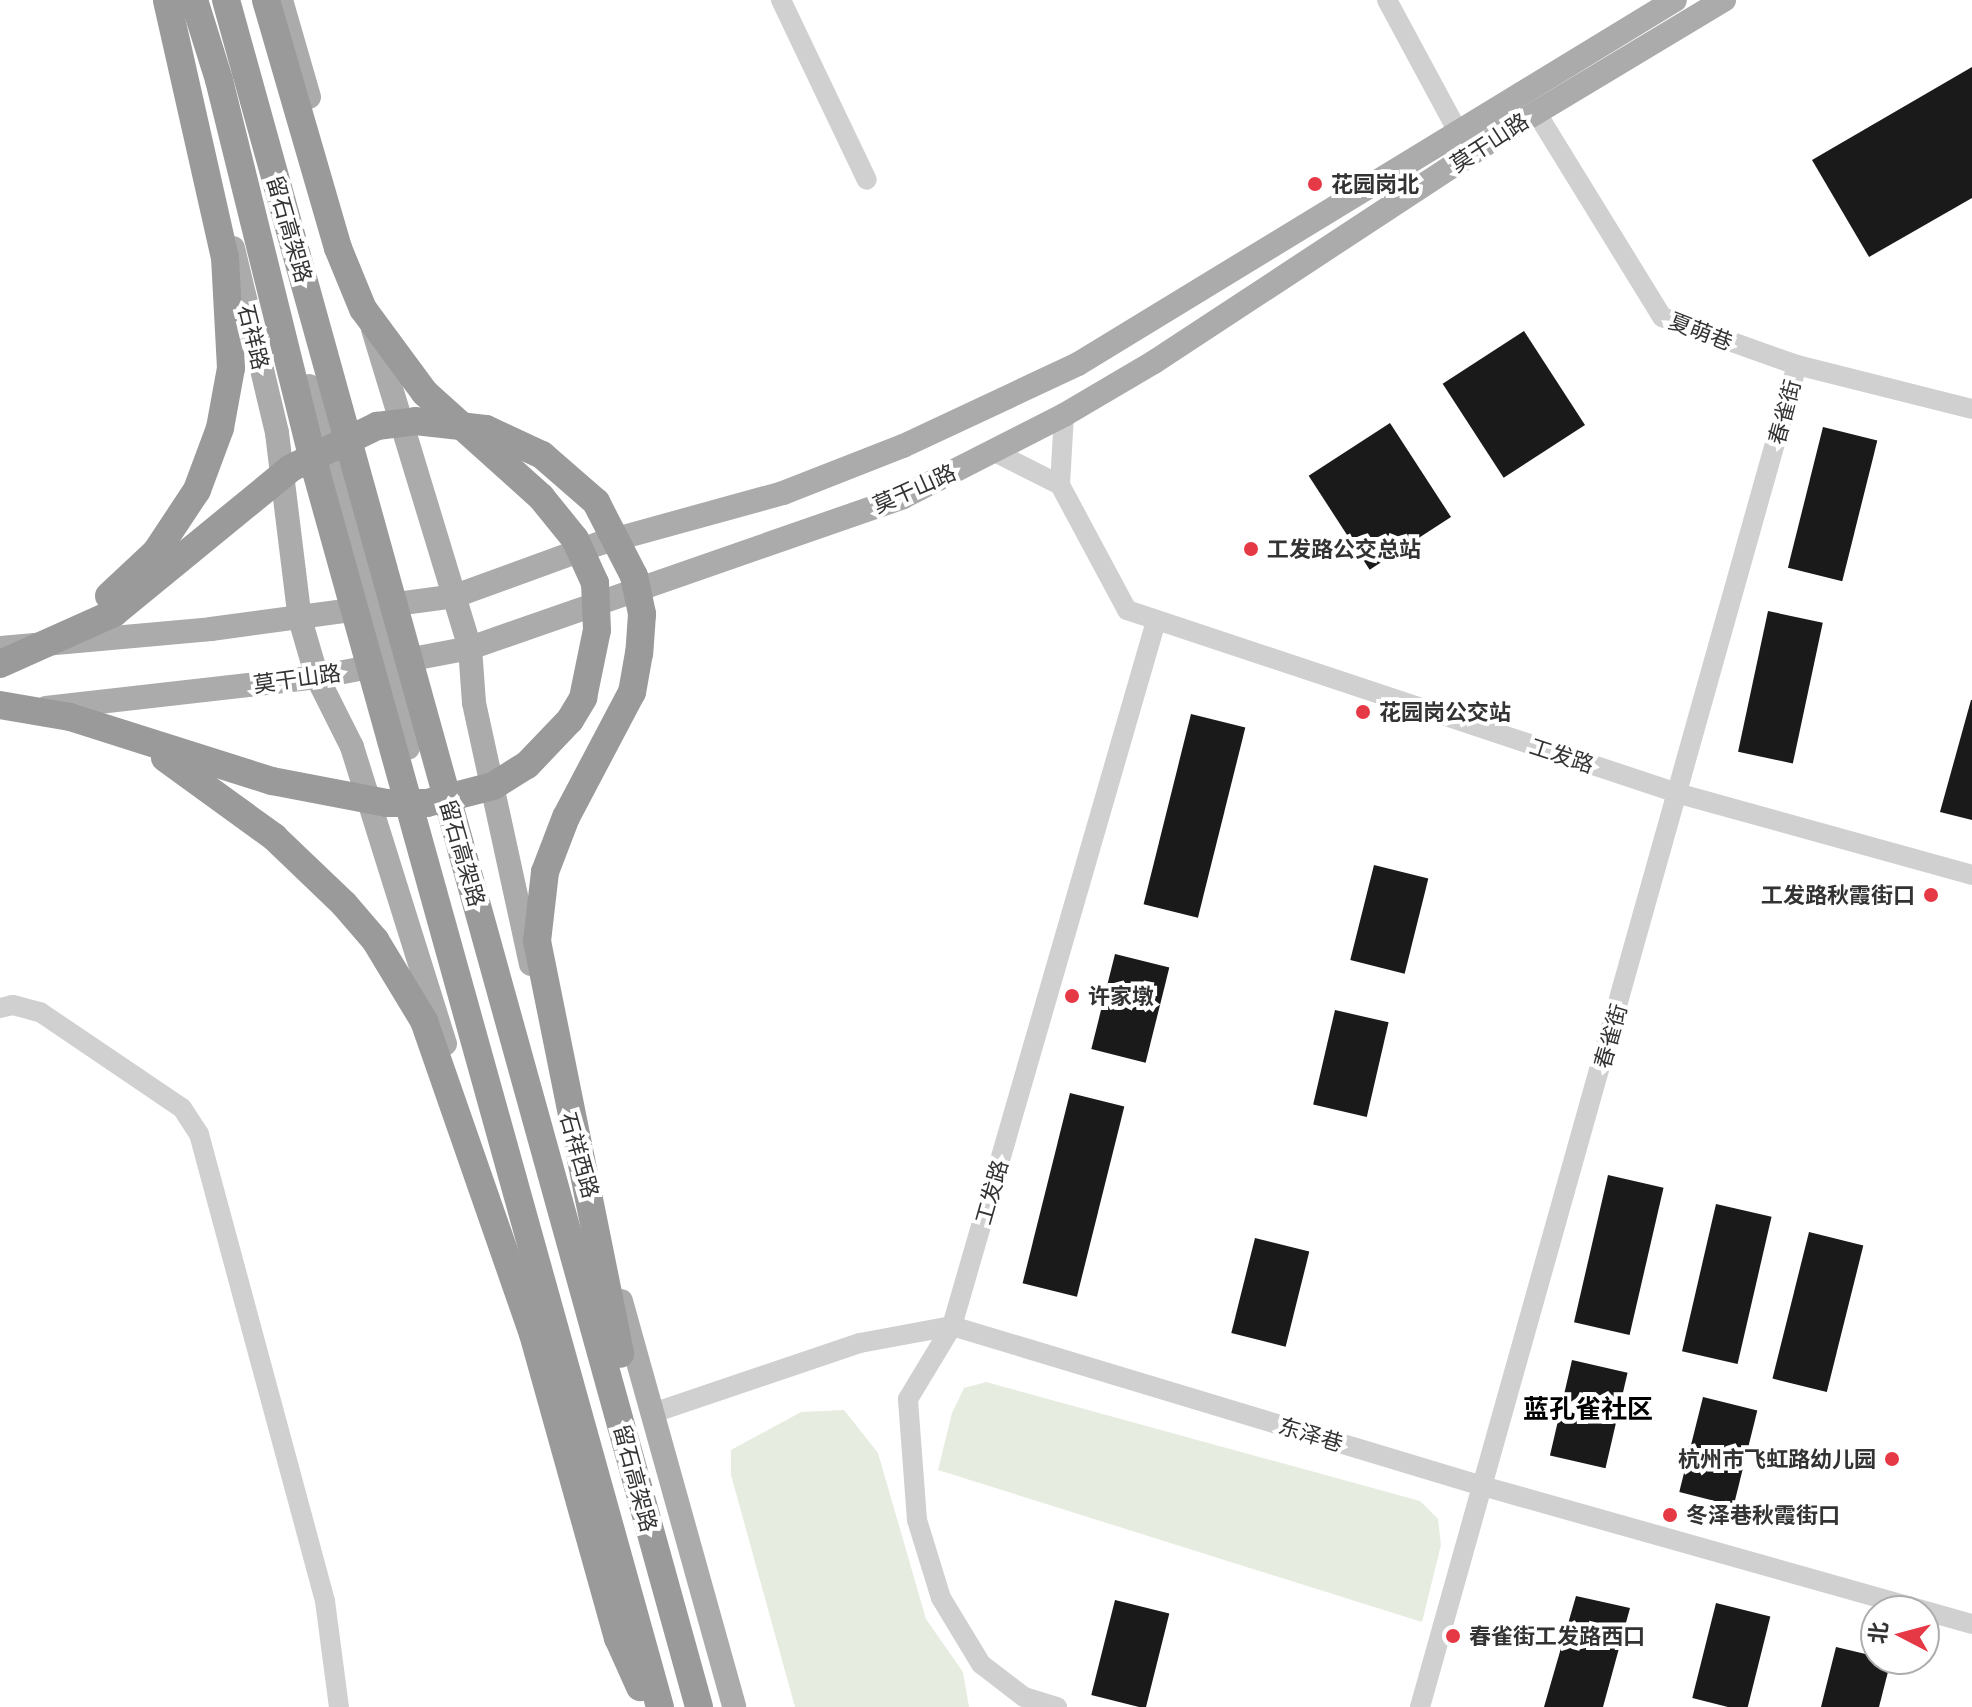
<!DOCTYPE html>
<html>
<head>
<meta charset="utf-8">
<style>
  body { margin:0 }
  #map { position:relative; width:1972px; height:1707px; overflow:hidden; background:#fff; font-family:Commissioner,"Noto Sans SC",sans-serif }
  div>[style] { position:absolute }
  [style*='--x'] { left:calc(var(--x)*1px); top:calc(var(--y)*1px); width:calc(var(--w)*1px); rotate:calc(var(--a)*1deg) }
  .green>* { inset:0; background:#e6ecdf }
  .building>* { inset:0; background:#1a1a1a; transform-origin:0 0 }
  .minor>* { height:20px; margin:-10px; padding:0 10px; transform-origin:10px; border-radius:10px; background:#d0d0d0 }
  .major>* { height:24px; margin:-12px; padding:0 12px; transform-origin:12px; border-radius:12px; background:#ababab }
  .highway>* { height:28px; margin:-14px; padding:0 14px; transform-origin:14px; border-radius:14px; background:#9a9a9a }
  .dots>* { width:22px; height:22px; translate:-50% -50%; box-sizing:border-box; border:4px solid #fff; border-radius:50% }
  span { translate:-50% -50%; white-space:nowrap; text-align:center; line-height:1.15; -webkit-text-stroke:8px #fff; paint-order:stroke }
  .street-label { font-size:22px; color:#333 }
  .poi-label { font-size:22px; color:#333; font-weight:700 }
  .left { translate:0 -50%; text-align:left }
  .right { translate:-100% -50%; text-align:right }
  .quarter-label { font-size:26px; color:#000; font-weight:700 }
  .north { position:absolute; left:1860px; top:1595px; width:80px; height:80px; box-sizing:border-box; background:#fff; border:2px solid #adadad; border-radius:50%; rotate:276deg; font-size:22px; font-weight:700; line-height:32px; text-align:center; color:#333 }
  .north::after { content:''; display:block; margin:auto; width:28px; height:36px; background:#e63946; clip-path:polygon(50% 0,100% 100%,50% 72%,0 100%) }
</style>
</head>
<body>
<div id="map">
  <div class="green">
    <i style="clip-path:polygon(986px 1382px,1420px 1501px,1438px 1519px,1441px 1545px,1422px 1622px,938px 1470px,952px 1413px,964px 1388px)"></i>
    <i style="clip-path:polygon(844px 1410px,878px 1453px,926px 1619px,963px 1672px,969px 1707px,795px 1707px,731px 1475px,731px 1450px,801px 1412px)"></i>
  </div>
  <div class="building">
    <i style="clip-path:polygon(1972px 67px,1972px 198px,1869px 257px,1812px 160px)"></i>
    <i style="left:1524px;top:331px;width:112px;height:97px;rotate:57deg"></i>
    <i style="left:1390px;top:423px;width:112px;height:97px;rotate:57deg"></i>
    <i style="left:1823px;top:427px;width:56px;height:145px;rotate:14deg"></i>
    <i style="left:1768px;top:611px;width:56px;height:144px;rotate:12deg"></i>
    <i style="clip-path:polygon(1971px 700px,1972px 700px,1972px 820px,1940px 812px)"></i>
    <i style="left:1191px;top:714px;width:56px;height:196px;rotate:14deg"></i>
    <i style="left:1374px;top:865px;width:56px;height:98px;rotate:14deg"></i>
    <i style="left:1115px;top:954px;width:56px;height:98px;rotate:14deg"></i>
    <i style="left:1335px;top:1010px;width:55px;height:97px;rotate:13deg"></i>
    <i style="left:1070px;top:1093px;width:56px;height:196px;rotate:14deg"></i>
    <i style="left:1608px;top:1175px;width:57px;height:151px;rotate:13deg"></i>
    <i style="left:1716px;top:1204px;width:57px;height:151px;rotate:13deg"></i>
    <i style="left:1809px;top:1232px;width:56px;height:151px;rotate:14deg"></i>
    <i style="left:1255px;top:1238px;width:56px;height:98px;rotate:14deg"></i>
    <i style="left:1572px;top:1360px;width:57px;height:98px;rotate:13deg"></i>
    <i style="left:1703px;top:1397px;width:56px;height:98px;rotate:14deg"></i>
    <i style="clip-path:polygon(1576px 1596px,1630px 1608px,1603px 1707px,1544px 1707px)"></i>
    <i style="left:1115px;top:1600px;width:56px;height:98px;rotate:14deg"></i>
    <i style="left:1716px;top:1603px;width:56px;height:98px;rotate:14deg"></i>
    <i style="clip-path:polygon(1836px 1647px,1891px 1660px,1879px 1707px,1821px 1707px)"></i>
  </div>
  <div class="minor">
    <i style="--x:781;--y:0;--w:199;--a:64.5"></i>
    <i style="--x:1387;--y:0;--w:150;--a:61.7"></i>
    <i style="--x:1536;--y:112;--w:241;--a:58.4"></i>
    <i style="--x:1662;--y:317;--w:143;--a:19.6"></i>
    <i style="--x:1797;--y:365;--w:180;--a:14.1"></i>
    <i style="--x:1064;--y:415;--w:70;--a:93.3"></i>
    <i style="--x:1060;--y:485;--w:142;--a:61.8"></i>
    <i style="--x:1127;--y:610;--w:583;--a:18.4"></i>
    <i style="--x:1680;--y:794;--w:303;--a:15.5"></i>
    <i style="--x:993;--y:451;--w:75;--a:26.9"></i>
    <i style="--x:0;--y:1008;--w:13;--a:-13"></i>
    <i style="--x:13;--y:1005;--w:28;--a:15"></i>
    <i style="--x:40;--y:1012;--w:171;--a:34.1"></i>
    <i style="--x:182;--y:1108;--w:31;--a:57"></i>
    <i style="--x:199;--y:1134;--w:484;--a:74.9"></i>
    <i style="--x:325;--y:1601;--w:107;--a:82.5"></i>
    <i style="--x:653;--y:1413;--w:219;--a:-18.7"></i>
    <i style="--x:860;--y:1343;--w:94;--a:-10.5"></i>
    <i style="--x:952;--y:1326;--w:550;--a:16.79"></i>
    <i style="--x:1479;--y:1485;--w:512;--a:15.75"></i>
    <i style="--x:1057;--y:1707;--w:34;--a:-163"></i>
    <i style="--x:1024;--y:1697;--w:54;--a:-142.5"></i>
    <i style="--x:981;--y:1664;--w:77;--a:-121.2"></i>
    <i style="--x:941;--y:1598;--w:82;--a:-107.1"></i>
    <i style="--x:917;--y:1520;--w:121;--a:-94.3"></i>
    <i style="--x:908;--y:1399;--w:85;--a:-58.9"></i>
    <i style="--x:952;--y:1326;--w:734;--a:-73.86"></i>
    <i style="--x:1420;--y:1707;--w:1394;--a:-74.31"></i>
  </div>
  <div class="major">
    <i style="--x:281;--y:0;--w:101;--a:73.9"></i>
    <i style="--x:233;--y:248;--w:190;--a:76.6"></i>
    <i style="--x:277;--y:433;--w:187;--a:83"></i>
    <i style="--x:300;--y:619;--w:60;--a:73.7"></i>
    <i style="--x:317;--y:677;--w:78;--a:63.4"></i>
    <i style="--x:352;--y:747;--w:311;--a:72.6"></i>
    <i style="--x:373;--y:329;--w:333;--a:73.1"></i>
    <i style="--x:470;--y:648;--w:55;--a:85.8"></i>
    <i style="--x:474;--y:703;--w:267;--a:77.7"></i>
    <i style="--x:309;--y:386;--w:375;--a:74.7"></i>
    <i style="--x:0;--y:648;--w:212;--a:-5.1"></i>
    <i style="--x:211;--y:629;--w:246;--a:-7.7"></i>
    <i style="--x:455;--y:596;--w:152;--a:-20"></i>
    <i style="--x:598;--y:544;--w:192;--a:-15.4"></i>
    <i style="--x:783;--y:493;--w:129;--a:-21.4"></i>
    <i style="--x:903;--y:446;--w:193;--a:-25.1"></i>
    <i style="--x:1078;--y:364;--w:699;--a:-31.37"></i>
    <i style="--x:46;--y:708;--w:273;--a:-6.5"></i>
    <i style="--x:317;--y:677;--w:156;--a:-10.7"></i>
    <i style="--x:470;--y:648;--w:459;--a:-19.2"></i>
    <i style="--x:903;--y:497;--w:181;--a:-27"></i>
    <i style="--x:1064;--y:415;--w:104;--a:-30.5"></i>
    <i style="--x:1154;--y:362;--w:425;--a:-33.3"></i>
    <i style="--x:1509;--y:129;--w:251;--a:-31"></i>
    <i style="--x:621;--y:1301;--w:421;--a:74.4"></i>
  </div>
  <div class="highway">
    <i style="--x:194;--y:0;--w:84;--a:72.6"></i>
    <i style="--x:219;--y:80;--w:403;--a:76.1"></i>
    <i style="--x:316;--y:471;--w:1283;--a:74.45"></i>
    <i style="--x:226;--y:0;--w:1771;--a:74.51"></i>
    <i style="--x:109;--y:596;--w:64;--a:-43.1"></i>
    <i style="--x:156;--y:552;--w:74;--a:-56.5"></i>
    <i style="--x:197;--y:490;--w:66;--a:-69.6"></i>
    <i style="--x:220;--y:428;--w:61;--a:-79.6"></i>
    <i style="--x:231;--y:368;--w:110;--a:-93.1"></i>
    <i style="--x:225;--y:258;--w:264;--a:-102.7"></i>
    <i style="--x:0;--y:664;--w:125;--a:-24.1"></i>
    <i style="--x:114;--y:613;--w:229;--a:-39.3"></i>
    <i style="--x:291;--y:468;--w:96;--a:-26"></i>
    <i style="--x:377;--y:426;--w:38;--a:-7"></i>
    <i style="--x:415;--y:421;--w:71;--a:6.4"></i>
    <i style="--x:486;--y:429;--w:62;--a:24.9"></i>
    <i style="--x:542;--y:455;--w:72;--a:41"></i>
    <i style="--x:596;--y:502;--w:83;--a:62.8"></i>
    <i style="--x:634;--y:576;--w:39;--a:78"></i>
    <i style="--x:642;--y:614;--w:39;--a:94"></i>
    <i style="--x:639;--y:653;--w:40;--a:100"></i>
    <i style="--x:632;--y:692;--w:141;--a:117.8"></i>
    <i style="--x:566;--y:817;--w:59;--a:110.9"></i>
    <i style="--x:545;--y:872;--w:69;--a:96.6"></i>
    <i style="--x:537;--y:941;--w:421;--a:78.6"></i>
    <i style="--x:0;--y:705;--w:71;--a:9.7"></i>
    <i style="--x:70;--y:717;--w:212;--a:17.6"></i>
    <i style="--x:272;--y:781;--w:117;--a:10.8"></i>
    <i style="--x:387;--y:803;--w:40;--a:0"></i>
    <i style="--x:427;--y:803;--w:68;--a:-14.4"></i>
    <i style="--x:493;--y:786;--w:40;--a:-32"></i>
    <i style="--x:527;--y:765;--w:62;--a:-46.3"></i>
    <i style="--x:570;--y:720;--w:26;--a:-59"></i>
    <i style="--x:583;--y:698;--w:69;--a:-78.4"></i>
    <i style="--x:597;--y:630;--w:47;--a:-92.4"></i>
    <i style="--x:595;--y:583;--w:48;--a:-114.4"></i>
    <i style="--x:575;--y:539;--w:54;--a:-129"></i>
    <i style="--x:541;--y:497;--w:156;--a:-138.1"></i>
    <i style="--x:425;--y:393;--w:104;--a:-126.4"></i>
    <i style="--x:363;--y:309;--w:66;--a:-112.3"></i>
    <i style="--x:338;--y:248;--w:258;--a:-106.2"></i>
    <i style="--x:165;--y:758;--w:135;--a:35.9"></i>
    <i style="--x:274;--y:837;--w:97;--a:43.7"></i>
    <i style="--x:344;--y:904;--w:48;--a:49.3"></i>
    <i style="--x:375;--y:940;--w:95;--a:58.8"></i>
    <i style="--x:424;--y:1021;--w:331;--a:70.8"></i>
    <i style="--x:533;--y:1334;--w:316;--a:74.4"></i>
    <i style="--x:618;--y:1638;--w:54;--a:65.8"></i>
  </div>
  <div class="dots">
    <i style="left:1315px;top:184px;background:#e63946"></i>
    <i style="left:1251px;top:549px;background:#e63946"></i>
    <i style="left:1363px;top:712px;background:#e63946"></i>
    <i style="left:1931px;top:895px;background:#e63946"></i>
    <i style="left:1072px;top:996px;background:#e63946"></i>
    <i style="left:1892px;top:1459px;background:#e63946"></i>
    <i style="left:1670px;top:1515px;background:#e63946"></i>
    <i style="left:1453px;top:1636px;background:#e63946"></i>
  </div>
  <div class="street-label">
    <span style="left:1489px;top:142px;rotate:-33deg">莫干山路</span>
    <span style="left:290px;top:229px;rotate:74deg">留石高架路</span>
    <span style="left:1701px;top:331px;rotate:21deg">夏萌巷</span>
    <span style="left:254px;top:337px;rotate:76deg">石祥路</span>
    <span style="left:1784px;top:412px;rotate:-75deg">春雀街</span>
    <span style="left:914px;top:488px;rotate:-24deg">莫干山路</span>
    <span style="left:297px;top:678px;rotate:-8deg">莫干山路</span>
    <span style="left:1562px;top:755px;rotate:18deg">工发路</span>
    <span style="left:463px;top:853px;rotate:74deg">留石高架路</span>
    <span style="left:1610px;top:1036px;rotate:-74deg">春雀街</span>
    <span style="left:580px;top:1155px;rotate:74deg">石祥西路</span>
    <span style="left:991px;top:1192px;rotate:-74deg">工发路</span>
    <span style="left:1311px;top:1434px;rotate:17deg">东泽巷</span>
    <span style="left:636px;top:1478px;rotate:75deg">留石高架路</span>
  </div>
  <div class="poi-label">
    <span class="left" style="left:1331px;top:184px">花园岗北</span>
    <span class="left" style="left:1267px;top:549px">工发路公交总站</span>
    <span class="left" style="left:1379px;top:712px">花园岗公交站</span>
    <span class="right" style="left:1915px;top:895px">工发路秋霞街口</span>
    <span class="left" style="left:1088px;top:996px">许家墩</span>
    <span class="right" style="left:1876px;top:1459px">杭州市飞虹路幼儿园</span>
    <span class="left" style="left:1686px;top:1515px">冬泽巷秋霞街口</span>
    <span class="left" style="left:1469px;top:1636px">春雀街工发路西口</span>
  </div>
  <div class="quarter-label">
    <span style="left:1588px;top:1408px">蓝孔雀社区</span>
  </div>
  <div class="north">北</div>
</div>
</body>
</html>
